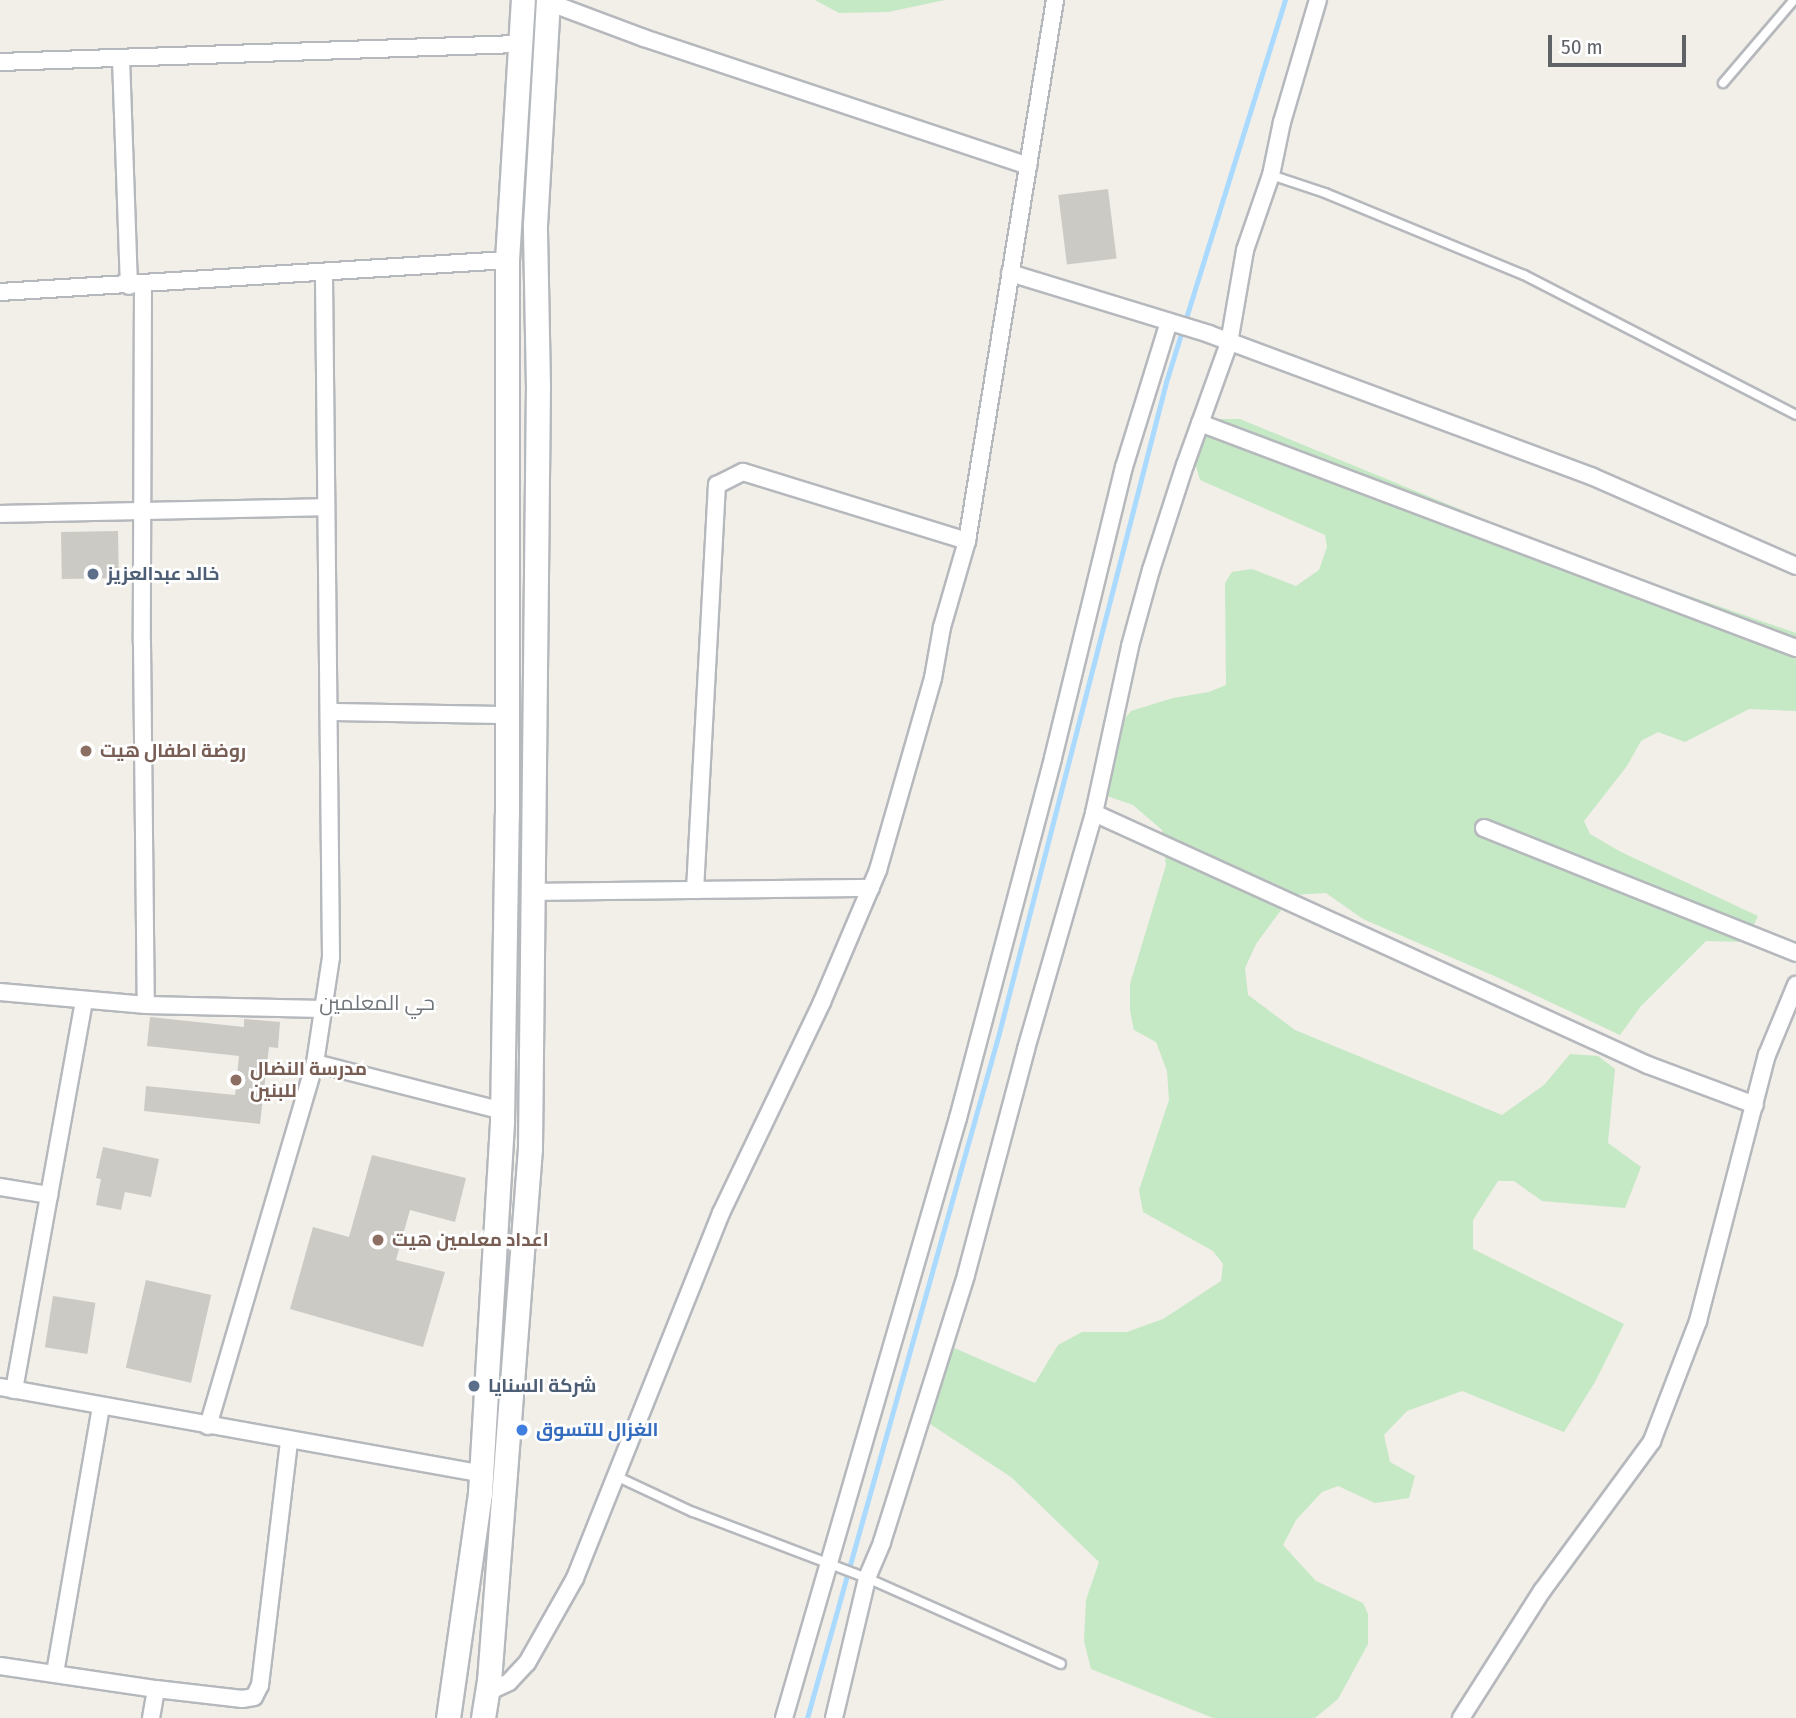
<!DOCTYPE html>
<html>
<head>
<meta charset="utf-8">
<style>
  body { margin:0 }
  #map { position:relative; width:1796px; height:1718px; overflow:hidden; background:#f1efe8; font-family:"Fira Sans Condensed",Cairo,sans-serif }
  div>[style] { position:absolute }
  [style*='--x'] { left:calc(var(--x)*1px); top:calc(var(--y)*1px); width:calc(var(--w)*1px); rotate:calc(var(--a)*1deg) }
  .green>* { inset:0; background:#c5e8c5 }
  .stream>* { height:5px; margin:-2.5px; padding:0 2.5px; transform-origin:2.5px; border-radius:2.5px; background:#aadaff }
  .building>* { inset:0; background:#cccac5; transform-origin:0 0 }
  .roads { filter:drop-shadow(2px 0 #b5b8bc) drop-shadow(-2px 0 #b5b8bc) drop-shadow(0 2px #b5b8bc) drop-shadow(0 -2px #b5b8bc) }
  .service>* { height:8px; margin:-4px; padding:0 4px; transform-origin:4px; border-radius:4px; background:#fff }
  .minor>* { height:16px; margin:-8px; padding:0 8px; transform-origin:8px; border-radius:8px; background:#fff }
  .secondary>* { height:23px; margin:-11.5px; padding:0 11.5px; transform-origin:11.5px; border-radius:11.5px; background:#fff }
  .dots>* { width:19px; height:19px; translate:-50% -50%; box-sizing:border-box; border:4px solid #fff; border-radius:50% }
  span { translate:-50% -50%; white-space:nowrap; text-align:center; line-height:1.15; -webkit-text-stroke:5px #fff; paint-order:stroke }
  .service-label { font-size:19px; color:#4e5e75; font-weight:700 }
  .left { translate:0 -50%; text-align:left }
  .education-label { font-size:19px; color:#785e54; font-weight:700 }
  .shop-label { font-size:19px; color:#366cbe; font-weight:700 }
  .neighbourhood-label { font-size:21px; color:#70757a }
  .scale { position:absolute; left:1548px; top:35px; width:138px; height:32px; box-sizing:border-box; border:4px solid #5f6368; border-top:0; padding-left:9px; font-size:21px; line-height:24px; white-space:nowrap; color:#5f6368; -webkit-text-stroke:5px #fff; paint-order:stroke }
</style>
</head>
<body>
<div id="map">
  <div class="green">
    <i style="clip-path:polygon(815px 0,945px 0,888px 12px,839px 13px)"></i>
    <i style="clip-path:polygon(1221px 419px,1240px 419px,1574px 556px,1796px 633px,1796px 711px,1749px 709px,1685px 742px,1658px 732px,1641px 741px,1627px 766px,1584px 821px,1590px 834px,1621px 852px,1758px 916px,1746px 942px,1706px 941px,1641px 1006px,1620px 1035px,1499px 978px,1363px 919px,1326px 893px,1292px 895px,1256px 944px,1245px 968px,1248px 995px,1295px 1030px,1502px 1115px,1544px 1085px,1570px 1054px,1598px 1056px,1615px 1069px,1608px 1143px,1641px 1167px,1625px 1208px,1542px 1201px,1514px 1181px,1498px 1181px,1473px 1220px,1473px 1249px,1624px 1324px,1595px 1382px,1564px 1432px,1462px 1391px,1407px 1411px,1384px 1435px,1390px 1462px,1415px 1476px,1409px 1498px,1375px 1503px,1338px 1486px,1322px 1492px,1296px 1520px,1283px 1545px,1316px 1581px,1363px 1603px,1368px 1614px,1368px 1644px,1338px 1699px,1315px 1718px,1213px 1718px,1091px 1669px,1084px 1641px,1086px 1600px,1099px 1562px,1011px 1477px,927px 1422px,943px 1350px,952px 1347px,1035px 1383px,1058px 1345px,1082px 1332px,1127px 1332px,1163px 1319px,1221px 1281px,1223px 1264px,1213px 1251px,1143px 1212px,1139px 1190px,1169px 1100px,1167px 1071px,1156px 1042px,1134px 1030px,1130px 1011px,1130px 984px,1166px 865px,1162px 830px,1133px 805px,1101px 794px,1119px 725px,1131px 711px,1173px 698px,1209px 692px,1226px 685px,1225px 583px,1232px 572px,1252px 569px,1296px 586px,1319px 570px,1327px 547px,1325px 535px,1200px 480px,1195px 463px,1204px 428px)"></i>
  </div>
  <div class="stream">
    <i style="--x:807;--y:1718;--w:711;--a:-74.34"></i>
    <i style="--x:999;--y:1033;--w:672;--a:-75.61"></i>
    <i style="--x:1166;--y:382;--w:400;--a:-72.7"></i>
  </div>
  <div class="building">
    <i style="left:1108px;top:189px;width:70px;height:50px;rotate:83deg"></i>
    <i style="left:118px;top:531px;width:47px;height:57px;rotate:89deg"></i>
    <i style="clip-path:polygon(150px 1017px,244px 1027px,244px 1019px,280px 1022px,278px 1048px,269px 1047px,260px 1124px,144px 1111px,146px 1086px,235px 1095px,239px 1056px,147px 1046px)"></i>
    <i style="clip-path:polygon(103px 1147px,159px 1159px,151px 1197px,125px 1192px,121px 1210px,96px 1205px,101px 1179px,96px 1178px)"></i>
    <i style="clip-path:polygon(372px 1155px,466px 1178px,455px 1222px,410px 1210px,396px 1260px,445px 1272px,423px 1347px,290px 1309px,313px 1227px,349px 1237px)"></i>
    <i style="left:146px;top:1280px;width:67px;height:90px;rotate:13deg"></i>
    <i style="left:53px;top:1296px;width:43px;height:52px;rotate:9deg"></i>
  </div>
  <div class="roads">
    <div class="service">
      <i style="--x:1723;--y:83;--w:109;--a:-49.5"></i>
      <i style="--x:1271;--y:175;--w:57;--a:18.4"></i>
      <i style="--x:1325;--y:193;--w:215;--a:22.4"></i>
      <i style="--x:1524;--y:275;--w:306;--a:27.2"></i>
      <i style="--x:616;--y:1476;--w:85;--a:25.1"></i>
      <i style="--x:693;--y:1512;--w:186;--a:20.8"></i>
      <i style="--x:867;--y:1578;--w:212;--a:23.9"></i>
    </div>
    <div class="minor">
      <i style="--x:548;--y:2;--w:103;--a:20.6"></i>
      <i style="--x:644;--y:38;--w:405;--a:18.4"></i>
      <i style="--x:121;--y:58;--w:228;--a:88"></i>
      <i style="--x:0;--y:62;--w:519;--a:-1.99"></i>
      <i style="--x:1010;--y:273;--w:208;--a:17"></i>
      <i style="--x:1209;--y:334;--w:408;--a:20.4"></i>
      <i style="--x:1591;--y:476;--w:224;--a:23.7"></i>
      <i style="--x:143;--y:285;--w:358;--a:90.2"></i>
      <i style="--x:142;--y:643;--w:362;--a:89.4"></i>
      <i style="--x:0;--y:292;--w:508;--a:-3.61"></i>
      <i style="--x:1200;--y:423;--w:637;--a:20.68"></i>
      <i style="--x:0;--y:514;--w:326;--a:-1.2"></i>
      <i style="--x:329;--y:712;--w:178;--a:1"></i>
      <i style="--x:1094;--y:813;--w:609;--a:24.46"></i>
      <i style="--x:1648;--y:1065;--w:114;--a:20.5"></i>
      <i style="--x:1484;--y:828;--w:336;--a:21.8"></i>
      <i style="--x:695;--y:890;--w:406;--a:-86.9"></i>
      <i style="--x:717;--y:485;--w:29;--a:-27"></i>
      <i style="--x:743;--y:472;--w:234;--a:17.1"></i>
      <i style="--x:533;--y:892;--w:338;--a:-0.7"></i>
      <i style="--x:0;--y:992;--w:147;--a:5.1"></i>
      <i style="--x:146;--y:1005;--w:177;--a:1.3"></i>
      <i style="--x:315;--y:1063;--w:194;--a:14.3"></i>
      <i style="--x:0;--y:1187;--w:50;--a:9.3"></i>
      <i style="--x:0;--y:1387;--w:490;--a:10.2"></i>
      <i style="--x:14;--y:1390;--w:396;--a:-79.8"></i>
      <i style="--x:208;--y:1426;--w:378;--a:-73.6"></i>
      <i style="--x:315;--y:1063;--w:107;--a:-81.4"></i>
      <i style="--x:331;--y:957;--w:685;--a:-90.59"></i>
      <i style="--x:0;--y:1666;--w:158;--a:8.4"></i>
      <i style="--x:156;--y:1689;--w:87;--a:6.6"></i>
      <i style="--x:242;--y:1699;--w:12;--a:-9"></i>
      <i style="--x:254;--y:1697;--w:13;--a:-63"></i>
      <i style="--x:260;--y:1685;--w:247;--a:-83.2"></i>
      <i style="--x:55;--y:1673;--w:270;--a:-80.2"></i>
      <i style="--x:488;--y:1692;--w:23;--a:-25"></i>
      <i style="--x:509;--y:1682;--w:26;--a:-47"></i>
      <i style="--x:527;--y:1663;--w:98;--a:-60.5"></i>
      <i style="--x:575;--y:1578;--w:393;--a:-68.2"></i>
      <i style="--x:721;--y:1213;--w:234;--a:-64.4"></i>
      <i style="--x:822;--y:1002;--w:143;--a:-67"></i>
      <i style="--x:878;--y:870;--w:200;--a:-74"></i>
      <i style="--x:933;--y:678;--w:52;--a:-80"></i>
      <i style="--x:942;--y:627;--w:90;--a:-73.8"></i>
      <i style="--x:967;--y:541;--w:548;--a:-80.76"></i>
      <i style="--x:151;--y:1718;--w:29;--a:-80"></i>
      <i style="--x:784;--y:1718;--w:625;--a:-73.83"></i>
      <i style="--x:958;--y:1118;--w:372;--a:-75.2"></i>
      <i style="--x:1053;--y:758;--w:300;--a:-76.3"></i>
      <i style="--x:1124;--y:467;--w:152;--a:-72.8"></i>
      <i style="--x:834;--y:1718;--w:144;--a:-76.7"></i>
      <i style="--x:867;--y:1578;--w:39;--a:-67"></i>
      <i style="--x:882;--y:1542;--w:280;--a:-72.5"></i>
      <i style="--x:966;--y:1275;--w:234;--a:-75.1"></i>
      <i style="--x:1026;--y:1049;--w:246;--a:-73.9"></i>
      <i style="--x:1094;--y:813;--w:171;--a:-77.8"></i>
      <i style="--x:1130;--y:646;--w:79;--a:-74.6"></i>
      <i style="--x:1151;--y:570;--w:110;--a:-72.1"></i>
      <i style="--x:1185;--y:465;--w:130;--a:-70.2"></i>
      <i style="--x:1229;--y:343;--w:94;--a:-80.2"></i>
      <i style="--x:1245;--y:250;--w:79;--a:-70.9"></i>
      <i style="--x:1271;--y:175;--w:54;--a:-78.3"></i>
      <i style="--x:1282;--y:122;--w:127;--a:-73.6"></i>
      <i style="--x:1461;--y:1718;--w:151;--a:-57.5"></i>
      <i style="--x:1542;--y:1591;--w:186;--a:-53.7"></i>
      <i style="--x:1652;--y:1441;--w:129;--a:-69"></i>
      <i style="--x:1698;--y:1321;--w:275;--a:-75.5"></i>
      <i style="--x:1767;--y:1055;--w:76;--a:-67.5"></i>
    </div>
    <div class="secondary">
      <i style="--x:448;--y:1718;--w:227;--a:-81.9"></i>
      <i style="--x:480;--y:1493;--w:373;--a:-86.6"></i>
      <i style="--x:502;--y:1121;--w:307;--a:-89.1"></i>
      <i style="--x:507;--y:814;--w:554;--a:-90"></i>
      <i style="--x:507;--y:260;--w:260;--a:-86.5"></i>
      <i style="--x:483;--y:1718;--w:37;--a:-81"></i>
      <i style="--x:489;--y:1681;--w:535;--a:-85.6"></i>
      <i style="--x:530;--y:1148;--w:761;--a:-89.4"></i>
      <i style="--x:538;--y:387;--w:162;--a:-91.1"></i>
      <i style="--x:535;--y:225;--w:225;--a:-86.7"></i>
    </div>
  </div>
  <div class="dots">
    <i style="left:93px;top:574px;background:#5c6f8a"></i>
    <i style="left:86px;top:751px;background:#8d6e63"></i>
    <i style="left:236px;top:1080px;background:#8d6e63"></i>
    <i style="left:378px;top:1240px;background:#8d6e63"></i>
    <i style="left:474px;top:1386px;background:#5c6f8a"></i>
    <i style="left:522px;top:1430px;background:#3f7fe0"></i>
  </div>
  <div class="service-label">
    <span class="left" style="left:107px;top:574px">خالد عبدالعزيز</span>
    <span class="left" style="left:488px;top:1386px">شركة السنايا</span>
  </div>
  <div class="education-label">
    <span class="left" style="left:100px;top:751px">روضة اطفال هيت</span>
    <span class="left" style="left:250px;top:1080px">مدرسة النضال<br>للبنين</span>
    <span class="left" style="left:392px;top:1240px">اعداد معلمين هيت</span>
  </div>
  <div class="shop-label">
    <span class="left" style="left:536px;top:1430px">الغزال للتسوق</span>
  </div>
  <div class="neighbourhood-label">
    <span style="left:377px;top:1003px">حي المعلمين</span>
  </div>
  <div class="scale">50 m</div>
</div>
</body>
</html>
